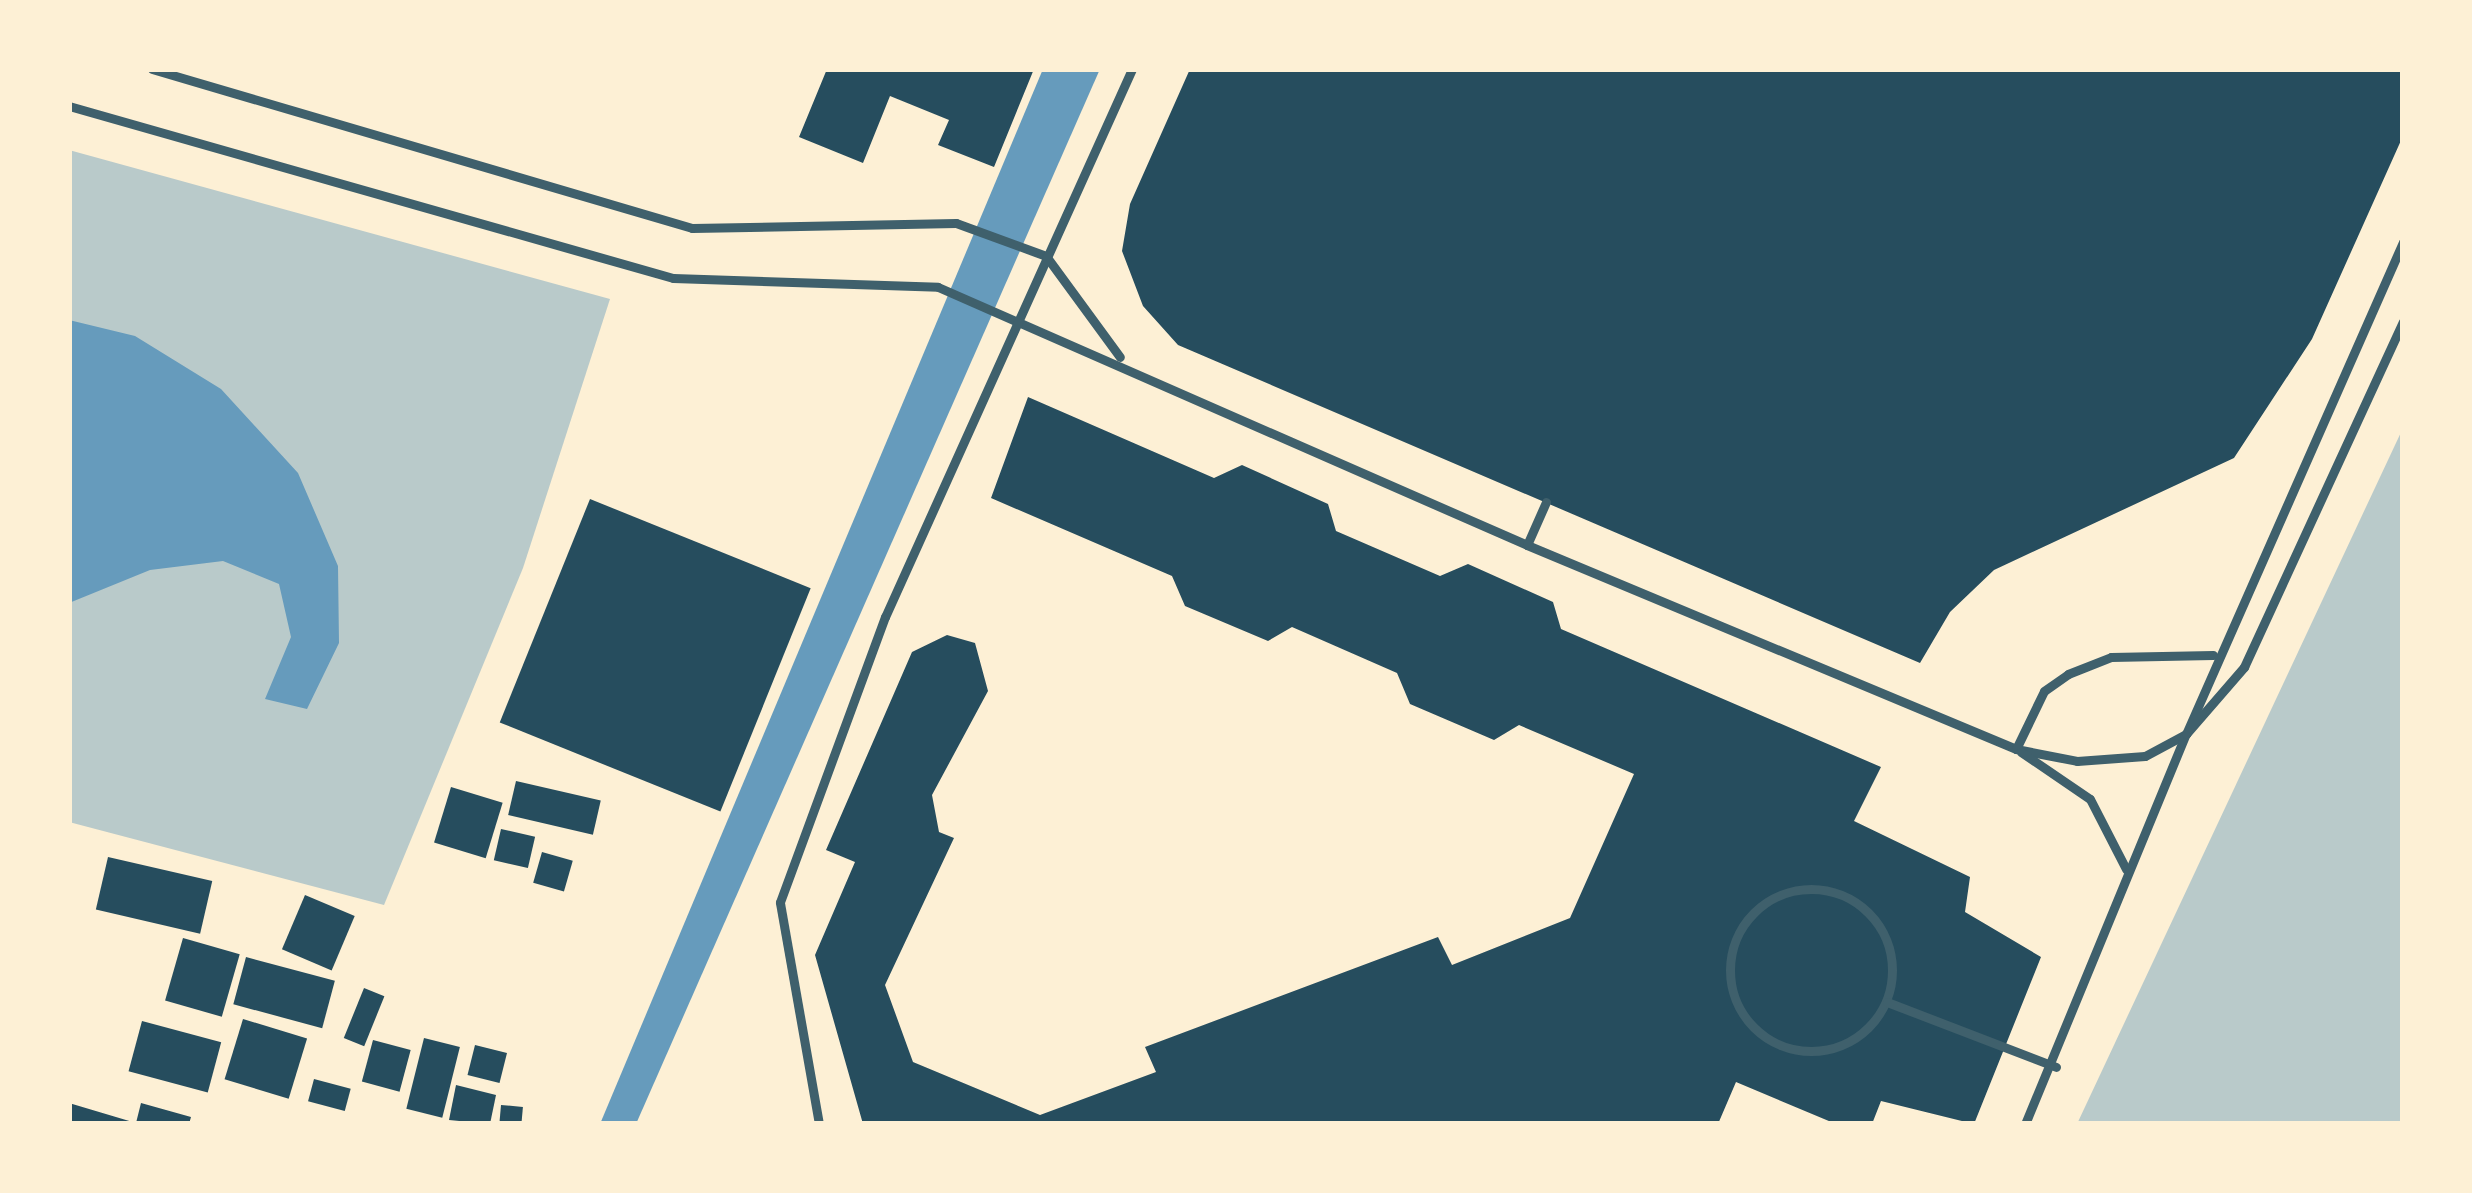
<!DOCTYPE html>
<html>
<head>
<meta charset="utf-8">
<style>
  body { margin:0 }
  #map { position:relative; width:2472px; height:1193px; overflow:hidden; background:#fdf0d5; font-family:Helvetica,sans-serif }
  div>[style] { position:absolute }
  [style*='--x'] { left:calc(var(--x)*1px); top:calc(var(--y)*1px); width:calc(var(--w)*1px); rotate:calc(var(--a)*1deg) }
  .green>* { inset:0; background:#b9caca }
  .water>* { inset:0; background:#669bbc }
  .building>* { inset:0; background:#264d5e; transform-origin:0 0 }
  .service>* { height:9px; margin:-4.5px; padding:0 4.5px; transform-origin:4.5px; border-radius:4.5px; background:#3f606c }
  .service>.ring { margin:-4.5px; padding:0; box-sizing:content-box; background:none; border:9px solid #3f606c; border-radius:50% }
  span { translate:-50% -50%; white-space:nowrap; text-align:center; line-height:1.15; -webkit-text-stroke:12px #fdf0d5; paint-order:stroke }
  .frame { position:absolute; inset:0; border:72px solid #fdf0d5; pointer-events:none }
</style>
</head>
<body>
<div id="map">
  <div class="green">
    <i style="clip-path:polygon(69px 150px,610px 299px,523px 568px,384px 905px,69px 822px)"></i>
    <i style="clip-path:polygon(2403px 428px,2403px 1124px,2077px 1124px)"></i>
  </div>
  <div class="water">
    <i style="clip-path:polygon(1043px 69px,1100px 69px,636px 1124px,600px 1124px)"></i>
    <i style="clip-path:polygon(69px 320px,135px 336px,221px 389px,298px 473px,338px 566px,339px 643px,307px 709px,265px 699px,291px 637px,279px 584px,223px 561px,150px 570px,69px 603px)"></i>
  </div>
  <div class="building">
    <i style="clip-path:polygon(827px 69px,1034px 69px,994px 167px,938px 145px,949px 120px,890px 96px,863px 163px,799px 137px)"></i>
    <i style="clip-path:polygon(1190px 69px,2403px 69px,2403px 136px,2312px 339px,2234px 458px,1994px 570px,1950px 612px,1920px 663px,1178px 345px,1143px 306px,1122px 251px,1130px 204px)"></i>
    <i style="clip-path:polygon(1028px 397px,1214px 478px,1242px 465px,1328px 504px,1336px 531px,1440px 576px,1468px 564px,1553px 602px,1561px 629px,1881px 767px,1854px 821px,1970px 877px,1965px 912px,2041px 957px,1974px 1124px,1881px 1101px,1872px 1124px,1836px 1124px,1736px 1082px,1718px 1124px,863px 1124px,815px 955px,855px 862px,826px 850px,912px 652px,947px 635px,975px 643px,988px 691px,932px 795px,939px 832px,954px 838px,885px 985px,913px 1062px,1040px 1115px,1156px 1072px,1145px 1047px,1438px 937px,1452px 965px,1570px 918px,1634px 774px,1519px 725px,1494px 740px,1410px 704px,1397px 673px,1292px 627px,1268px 641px,1185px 606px,1172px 576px,991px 498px)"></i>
    <i style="left:590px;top:499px;width:238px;height:241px;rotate:22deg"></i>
    <i style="left:516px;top:781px;width:87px;height:35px;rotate:13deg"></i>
    <i style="left:451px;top:787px;width:54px;height:58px;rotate:17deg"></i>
    <i style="left:501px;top:829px;width:35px;height:32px;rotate:13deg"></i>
    <i style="left:542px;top:852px;width:32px;height:32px;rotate:16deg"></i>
    <i style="left:108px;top:857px;width:107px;height:54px;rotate:13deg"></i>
    <i style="left:305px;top:895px;width:54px;height:59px;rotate:23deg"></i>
    <i style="left:183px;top:938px;width:59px;height:65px;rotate:16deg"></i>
    <i style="left:246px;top:957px;width:92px;height:49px;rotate:15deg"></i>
    <i style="left:364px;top:988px;width:22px;height:54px;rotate:22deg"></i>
    <i style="left:243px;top:1019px;width:67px;height:63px;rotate:17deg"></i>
    <i style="left:142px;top:1021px;width:82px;height:52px;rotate:15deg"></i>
    <i style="left:424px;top:1038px;width:37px;height:73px;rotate:14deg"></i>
    <i style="left:373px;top:1040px;width:39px;height:43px;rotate:15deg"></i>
    <i style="left:475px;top:1045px;width:33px;height:31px;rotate:14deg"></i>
    <i style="left:314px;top:1079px;width:38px;height:23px;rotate:15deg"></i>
    <i style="clip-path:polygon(456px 1085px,496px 1095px,490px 1124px,449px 1120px)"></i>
    <i style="clip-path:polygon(69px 1103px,136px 1123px,141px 1103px,191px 1117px,189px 1124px,69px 1124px)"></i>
    <i style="left:501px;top:1105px;width:22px;height:19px;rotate:5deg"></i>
  </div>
  <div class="service">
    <i style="--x:152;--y:69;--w:563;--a:16.41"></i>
    <i style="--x:692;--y:228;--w:264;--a:-1.1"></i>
    <i style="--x:956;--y:223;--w:96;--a:20.1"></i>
    <i style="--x:1046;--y:256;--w:125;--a:53.8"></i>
    <i style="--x:69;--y:106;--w:628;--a:15.9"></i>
    <i style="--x:673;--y:278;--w:265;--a:1.9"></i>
    <i style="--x:938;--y:287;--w:643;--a:23.65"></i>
    <i style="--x:1527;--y:545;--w:530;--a:22.64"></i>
    <i style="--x:2016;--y:749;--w:62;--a:11.1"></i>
    <i style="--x:2077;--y:761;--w:68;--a:-4.2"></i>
    <i style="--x:2145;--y:756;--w:47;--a:-28.2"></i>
    <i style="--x:2186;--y:734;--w:538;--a:-66.2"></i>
    <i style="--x:1527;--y:545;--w:47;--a:-66.2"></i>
    <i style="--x:2016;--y:749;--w:64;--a:-64.2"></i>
    <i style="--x:2044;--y:691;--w:29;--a:-35"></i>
    <i style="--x:2068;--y:674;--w:46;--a:-21.6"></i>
    <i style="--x:2111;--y:657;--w:102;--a:-1.1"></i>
    <i style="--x:2021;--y:752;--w:83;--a:34.3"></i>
    <i style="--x:2090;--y:799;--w:79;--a:62.8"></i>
    <i class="ring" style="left:1730px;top:889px;width:153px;height:153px"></i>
    <i style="--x:1887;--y:1002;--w:181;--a:21"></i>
    <i style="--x:819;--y:1124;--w:225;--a:-100"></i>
    <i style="--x:780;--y:902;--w:304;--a:-69.8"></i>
    <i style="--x:885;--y:617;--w:601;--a:-65.74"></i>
    <i style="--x:2025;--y:1124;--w:422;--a:-67.6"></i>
    <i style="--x:2186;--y:734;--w:89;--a:-49.1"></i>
    <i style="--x:2244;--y:667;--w:380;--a:-65.3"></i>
  </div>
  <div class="frame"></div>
</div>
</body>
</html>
